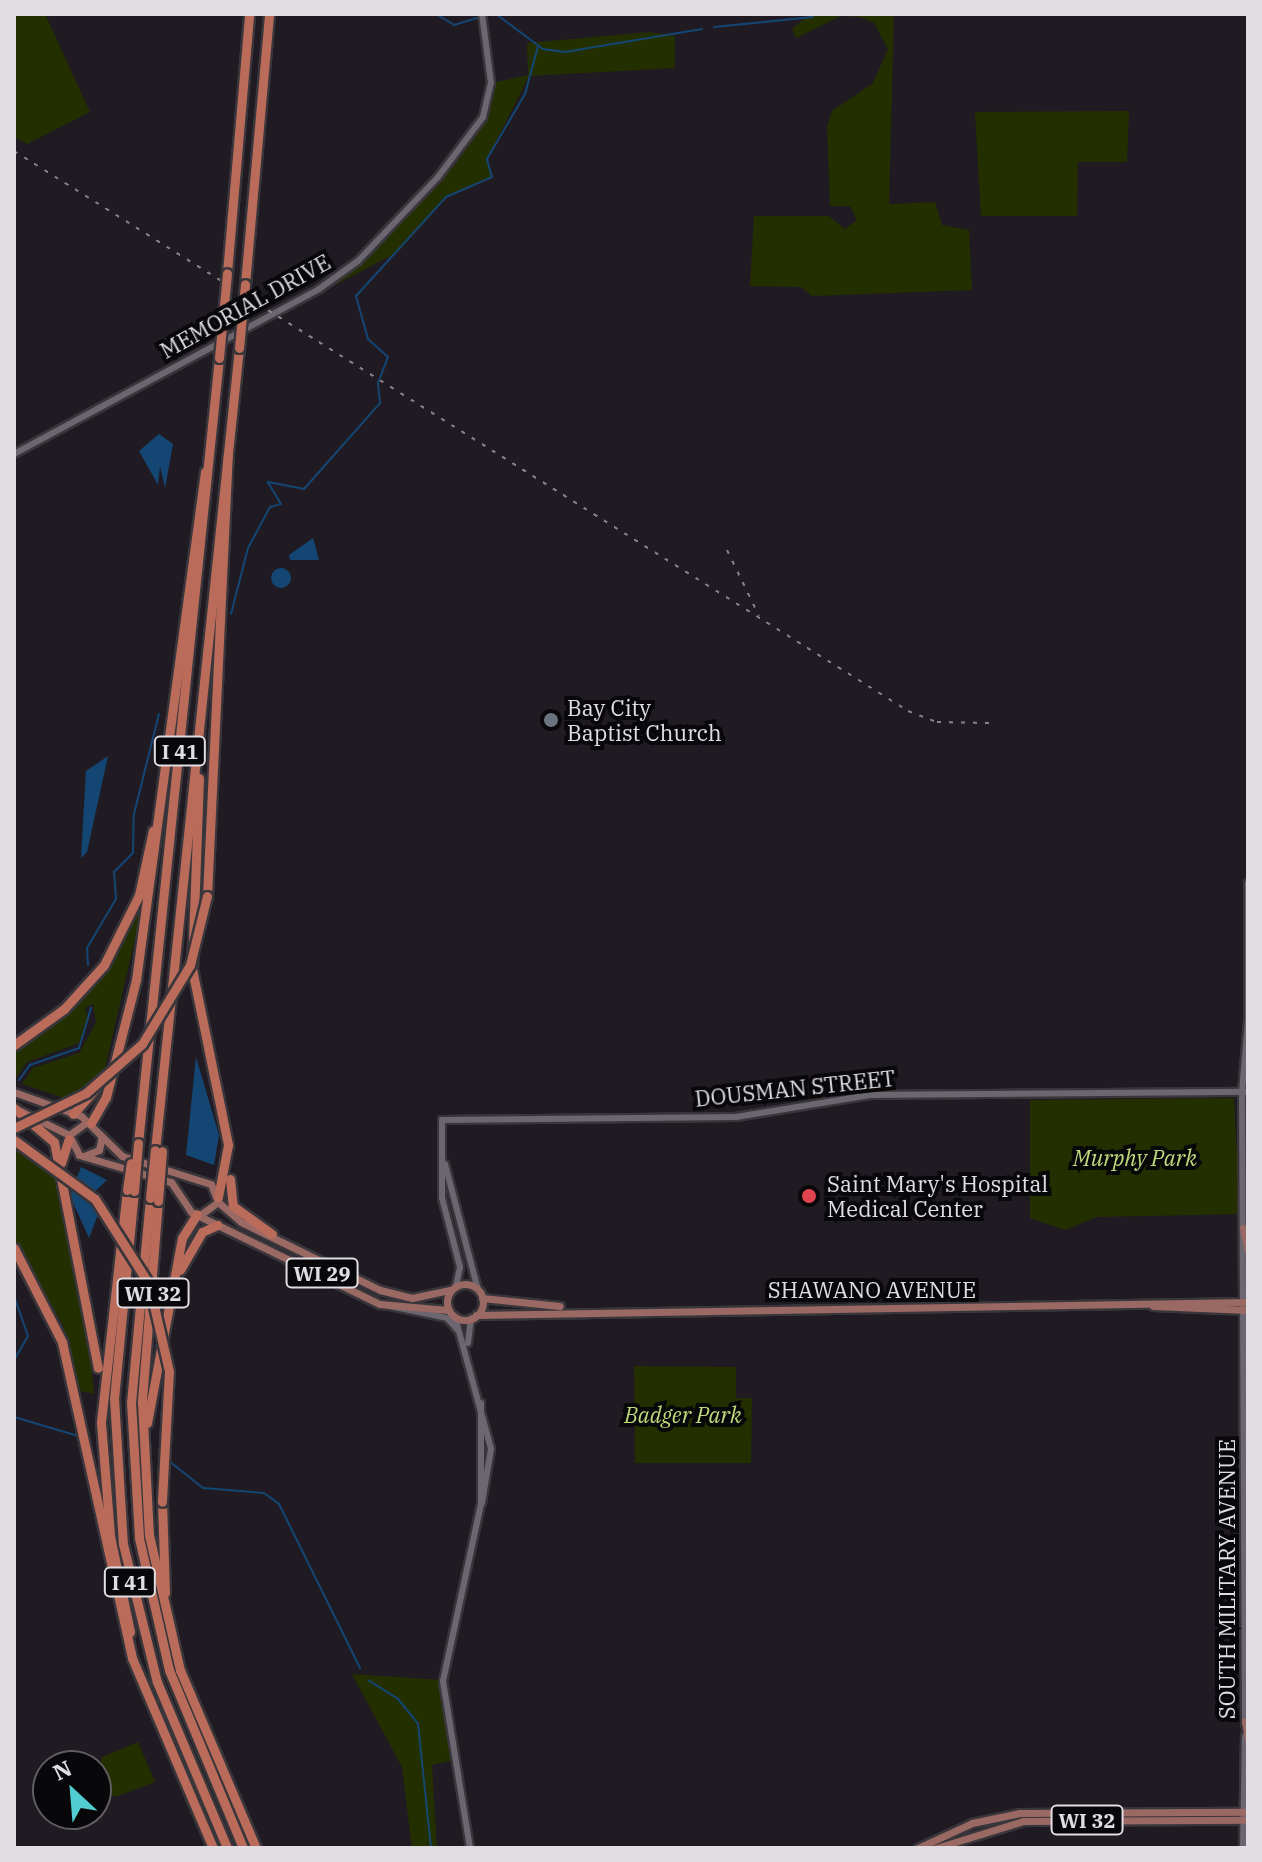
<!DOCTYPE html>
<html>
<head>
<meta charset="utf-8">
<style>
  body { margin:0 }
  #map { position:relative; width:1262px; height:1862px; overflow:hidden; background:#201b23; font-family:"IBM Plex Serif",serif }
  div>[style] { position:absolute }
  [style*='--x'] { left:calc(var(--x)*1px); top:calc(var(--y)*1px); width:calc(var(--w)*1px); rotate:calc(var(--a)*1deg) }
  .green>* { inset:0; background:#242f00 }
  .water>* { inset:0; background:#144674 }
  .round { border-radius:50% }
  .stream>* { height:2px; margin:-1px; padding:0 1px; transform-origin:1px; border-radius:1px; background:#144674 }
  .roads { filter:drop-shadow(2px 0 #39363b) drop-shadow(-2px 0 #39363b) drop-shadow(0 2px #39363b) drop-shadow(0 -2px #39363b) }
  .secondary>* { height:6px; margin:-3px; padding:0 3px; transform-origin:3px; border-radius:3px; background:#6c6670 }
  .primary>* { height:7px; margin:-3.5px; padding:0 3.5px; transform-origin:3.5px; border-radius:3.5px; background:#9b6963 }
  .primary>.ring { margin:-3.5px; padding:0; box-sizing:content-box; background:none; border:7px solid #9b6963; border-radius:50% }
  .highway>* { height:9px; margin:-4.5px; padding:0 4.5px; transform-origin:4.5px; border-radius:4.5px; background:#ba6b5a }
  .rail>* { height:2px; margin-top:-1px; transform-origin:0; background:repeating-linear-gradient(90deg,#878389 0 4px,transparent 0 12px) }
  .bridges { filter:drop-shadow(2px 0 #39363b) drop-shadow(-2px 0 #39363b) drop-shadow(0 2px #39363b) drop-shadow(0 -2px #39363b) }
  .highway-bridge>* { height:9px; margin:-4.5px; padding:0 4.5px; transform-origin:4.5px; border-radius:4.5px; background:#ba6b5a }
  .dots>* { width:22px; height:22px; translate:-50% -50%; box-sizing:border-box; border:4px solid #080709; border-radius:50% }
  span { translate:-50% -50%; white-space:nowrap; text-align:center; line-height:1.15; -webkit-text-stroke:8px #080709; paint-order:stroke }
  .shield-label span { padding:2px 6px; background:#080709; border:2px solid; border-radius:6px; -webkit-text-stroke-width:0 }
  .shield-label { font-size:20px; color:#e1dee3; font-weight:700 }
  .street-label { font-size:22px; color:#e1dee3 }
  .poi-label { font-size:22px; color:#e1dee3 }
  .left { translate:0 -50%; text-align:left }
  .park-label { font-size:22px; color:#bfda7c; font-style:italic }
  .frame { position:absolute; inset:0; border:16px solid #e1dee3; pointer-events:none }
  .north { position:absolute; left:32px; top:1750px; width:80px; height:80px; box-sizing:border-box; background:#080709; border:2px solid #5f5d60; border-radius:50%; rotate:334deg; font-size:22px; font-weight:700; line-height:32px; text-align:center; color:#e1dee3 }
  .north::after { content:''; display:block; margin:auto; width:28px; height:36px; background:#51ccd1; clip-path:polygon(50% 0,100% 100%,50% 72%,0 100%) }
</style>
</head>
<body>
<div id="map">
  <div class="green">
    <i style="clip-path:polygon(14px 14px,45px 14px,90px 112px,27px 144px,14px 136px)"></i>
    <i style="clip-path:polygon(810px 14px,894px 14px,889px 204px,935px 202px,942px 225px,969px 230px,972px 290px,812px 296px,801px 287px,750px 286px,754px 216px,829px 216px,845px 229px,857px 220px,850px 206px,830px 206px,827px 126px,832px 111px,873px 83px,888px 49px,874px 23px,860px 17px,841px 16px,796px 38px,792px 29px)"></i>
    <i style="clip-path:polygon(650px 32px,675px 36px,675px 68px,529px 76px,487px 159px,492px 177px,448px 195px,398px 252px,335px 285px,454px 166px,488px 119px,496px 82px,528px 75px,527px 43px)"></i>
    <i style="clip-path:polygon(1129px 111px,1127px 162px,1078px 162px,1077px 216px,981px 216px,975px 112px)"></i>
    <i style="clip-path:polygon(143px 904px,104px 1073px,67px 1099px,22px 1084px,33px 1068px,79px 1053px,96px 1023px,93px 1004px,85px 1008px,89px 1020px,79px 1043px,27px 1062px,14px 1080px,14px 1050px,97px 982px)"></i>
    <i style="clip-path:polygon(1234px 1098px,1240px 1214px,1097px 1217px,1065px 1230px,1030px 1218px,1030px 1100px)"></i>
    <i style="clip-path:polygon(14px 1149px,54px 1174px,89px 1335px,94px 1394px,75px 1390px,63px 1325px,14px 1239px)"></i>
    <i style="clip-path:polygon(634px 1366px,736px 1367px,736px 1398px,752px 1398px,751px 1463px,635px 1463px)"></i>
    <i style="clip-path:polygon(352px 1674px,443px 1680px,454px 1760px,432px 1765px,437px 1848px,412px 1848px,402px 1767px)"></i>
    <i style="clip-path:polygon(138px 1742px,155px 1782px,115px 1797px,97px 1785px,102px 1757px)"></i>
  </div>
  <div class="water">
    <i style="clip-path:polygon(159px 434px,173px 444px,165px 488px,160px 466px,158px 485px,139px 451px)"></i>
    <i style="clip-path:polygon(313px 538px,319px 560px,290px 560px,289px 555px)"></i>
    <i class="round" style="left:271px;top:568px;width:20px;height:20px"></i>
    <i style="clip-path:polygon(108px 756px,87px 852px,81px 858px,86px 771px)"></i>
    <i style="clip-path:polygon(196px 1057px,219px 1135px,214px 1165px,186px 1155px)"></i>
    <i style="clip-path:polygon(81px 1167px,107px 1180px,88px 1198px,99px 1212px,89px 1238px,70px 1196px)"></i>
  </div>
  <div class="stream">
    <i style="--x:413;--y:14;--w:17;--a:0"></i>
    <i style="--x:436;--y:14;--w:21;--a:31"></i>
    <i style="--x:454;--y:25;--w:39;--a:-17"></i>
    <i style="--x:496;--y:14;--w:59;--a:36.7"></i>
    <i style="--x:543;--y:49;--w:22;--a:8"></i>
    <i style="--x:565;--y:52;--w:139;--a:-9.5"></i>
    <i style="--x:714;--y:27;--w:99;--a:-5.8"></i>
    <i style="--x:231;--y:614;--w:68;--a:-75.6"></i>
    <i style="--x:248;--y:548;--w:47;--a:-61.8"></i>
    <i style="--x:270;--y:507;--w:11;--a:-15"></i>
    <i style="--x:281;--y:504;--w:26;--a:-121"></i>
    <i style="--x:268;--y:482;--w:37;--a:11"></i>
    <i style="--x:304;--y:489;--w:115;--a:-48.5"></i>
    <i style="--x:380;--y:403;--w:20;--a:-96"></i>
    <i style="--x:378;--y:383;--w:28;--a:-69"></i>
    <i style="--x:388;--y:357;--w:27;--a:-138"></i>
    <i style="--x:368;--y:339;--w:45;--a:-105.6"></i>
    <i style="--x:356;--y:296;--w:134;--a:-47.7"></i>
    <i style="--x:446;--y:197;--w:50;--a:-23.5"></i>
    <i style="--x:492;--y:177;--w:19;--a:-106"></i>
    <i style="--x:487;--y:159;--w:75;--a:-59.7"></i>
    <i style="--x:525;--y:94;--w:50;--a:-74.8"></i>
    <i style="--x:88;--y:965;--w:17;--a:-93"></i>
    <i style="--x:87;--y:948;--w:57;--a:-59.4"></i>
    <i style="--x:116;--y:899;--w:27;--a:-94"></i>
    <i style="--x:114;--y:872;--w:27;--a:-45"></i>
    <i style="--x:133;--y:853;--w:39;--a:-89"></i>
    <i style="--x:134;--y:814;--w:103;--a:-76"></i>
    <i style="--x:19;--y:1080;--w:19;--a:-54"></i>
    <i style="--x:30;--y:1065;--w:52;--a:-19.1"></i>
    <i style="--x:79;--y:1048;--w:42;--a:-73.3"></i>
    <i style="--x:14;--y:1296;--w:42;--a:70.7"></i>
    <i style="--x:28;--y:1336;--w:28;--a:120"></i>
    <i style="--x:14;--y:1417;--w:67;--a:16.5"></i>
    <i style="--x:169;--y:1461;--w:43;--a:38.5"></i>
    <i style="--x:203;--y:1488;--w:61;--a:4.7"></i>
    <i style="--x:264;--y:1493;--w:19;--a:36"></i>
    <i style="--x:279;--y:1504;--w:183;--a:63.7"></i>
    <i style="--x:368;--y:1680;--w:36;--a:32"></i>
    <i style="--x:398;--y:1699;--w:32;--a:51"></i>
    <i style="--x:418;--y:1724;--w:125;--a:84"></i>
  </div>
  <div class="roads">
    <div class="secondary">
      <i style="--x:14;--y:454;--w:347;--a:-28.4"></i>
      <i style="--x:319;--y:289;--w:48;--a:-35.7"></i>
      <i style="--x:358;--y:261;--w:116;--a:-46.4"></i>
      <i style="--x:438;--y:177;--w:75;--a:-53.1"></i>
      <i style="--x:483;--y:117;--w:35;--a:-77"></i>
      <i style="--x:491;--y:83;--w:70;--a:-97.4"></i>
      <i style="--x:1248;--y:883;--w:139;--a:90"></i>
      <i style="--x:445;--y:1164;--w:130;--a:75.3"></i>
      <i style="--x:456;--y:1286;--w:19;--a:-78"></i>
      <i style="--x:460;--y:1267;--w:71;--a:-104.6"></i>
      <i style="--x:442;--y:1198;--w:78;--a:-90"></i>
      <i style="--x:442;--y:1120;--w:294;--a:-0.6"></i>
      <i style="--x:736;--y:1117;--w:136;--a:-9.3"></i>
      <i style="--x:870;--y:1095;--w:378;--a:-0.5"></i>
      <i style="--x:380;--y:1304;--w:68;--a:11.8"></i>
      <i style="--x:447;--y:1318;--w:15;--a:48"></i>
      <i style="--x:455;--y:1317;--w:137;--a:74.7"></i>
      <i style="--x:491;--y:1449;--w:55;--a:99.5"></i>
      <i style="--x:468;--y:1343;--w:25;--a:-83"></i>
      <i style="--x:1245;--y:1724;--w:632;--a:-90.27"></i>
      <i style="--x:1242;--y:1092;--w:71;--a:-85.2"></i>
      <i style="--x:470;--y:1848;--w:169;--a:-99.2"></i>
      <i style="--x:443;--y:1681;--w:181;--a:-77.9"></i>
      <i style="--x:481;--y:1504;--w:101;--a:-90"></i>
      <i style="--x:1243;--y:1848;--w:112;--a:-89"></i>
    </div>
    <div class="primary">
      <i style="--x:14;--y:1092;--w:71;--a:19.7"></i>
      <i style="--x:81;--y:1116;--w:57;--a:44.3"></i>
      <i style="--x:122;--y:1156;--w:93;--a:17.5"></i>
      <i style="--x:211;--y:1184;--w:19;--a:69"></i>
      <i style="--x:218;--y:1202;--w:22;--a:144"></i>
      <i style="--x:16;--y:1109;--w:59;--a:26.1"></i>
      <i style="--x:87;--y:1122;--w:22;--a:144"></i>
      <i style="--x:69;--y:1135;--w:22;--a:63"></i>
      <i style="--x:79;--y:1155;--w:96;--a:16.4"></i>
      <i style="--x:171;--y:1182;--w:36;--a:56"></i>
      <i style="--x:191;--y:1212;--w:210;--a:26"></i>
      <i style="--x:380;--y:1304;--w:68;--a:5"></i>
      <i style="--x:84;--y:1156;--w:16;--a:-22"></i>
      <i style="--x:99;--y:1150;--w:14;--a:-78"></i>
      <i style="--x:218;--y:1202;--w:30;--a:41"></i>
      <i style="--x:241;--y:1222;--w:155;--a:26.1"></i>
      <i style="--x:380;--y:1290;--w:33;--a:14"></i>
      <i style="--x:412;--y:1298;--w:40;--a:-12"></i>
      <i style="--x:1243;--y:1228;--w:24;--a:78"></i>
      <i class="ring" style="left:447px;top:1284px;width:29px;height:29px"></i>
      <i style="--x:482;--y:1298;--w:78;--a:5.9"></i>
      <i style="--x:1153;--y:1306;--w:95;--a:2.4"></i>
      <i style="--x:476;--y:1315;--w:772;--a:-0.96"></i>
      <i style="--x:1245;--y:1721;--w:19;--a:81"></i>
      <i style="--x:918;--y:1848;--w:60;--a:-24.8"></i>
      <i style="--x:972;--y:1823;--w:49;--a:-11.8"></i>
      <i style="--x:1020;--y:1813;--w:228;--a:-0.3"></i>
      <i style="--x:936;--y:1848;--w:91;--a:-17.2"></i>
      <i style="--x:1023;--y:1821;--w:225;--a:-0.3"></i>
    </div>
    <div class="highway">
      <i style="--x:227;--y:273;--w:260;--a:-85.1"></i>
      <i style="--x:245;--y:284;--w:271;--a:-84.9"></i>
      <i style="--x:199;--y:778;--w:191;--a:92.1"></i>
      <i style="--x:192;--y:969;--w:180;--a:78.4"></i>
      <i style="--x:228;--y:1145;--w:53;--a:100.9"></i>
      <i style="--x:207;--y:896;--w:441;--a:-87.3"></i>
      <i style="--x:14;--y:1045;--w:62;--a:-35.8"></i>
      <i style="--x:64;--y:1009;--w:59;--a:-47.7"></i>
      <i style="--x:104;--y:965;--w:78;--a:-63.4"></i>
      <i style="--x:139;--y:895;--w:66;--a:-77.8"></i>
      <i style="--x:14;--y:1108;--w:52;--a:40.4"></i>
      <i style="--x:54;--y:1142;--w:230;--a:79"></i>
      <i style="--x:73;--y:1114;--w:48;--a:-48.4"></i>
      <i style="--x:91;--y:1123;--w:30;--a:-60"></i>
      <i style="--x:106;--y:1097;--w:121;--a:-75.6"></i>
      <i style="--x:136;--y:980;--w:513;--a:-82.27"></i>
      <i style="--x:138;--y:1143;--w:789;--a:-84.11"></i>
      <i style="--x:155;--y:1150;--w:806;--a:-84.02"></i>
      <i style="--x:61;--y:1163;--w:25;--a:-72"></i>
      <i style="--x:230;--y:1179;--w:27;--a:84"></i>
      <i style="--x:233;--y:1206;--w:48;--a:35.7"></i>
      <i style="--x:127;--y:1190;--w:234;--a:96.4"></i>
      <i style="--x:101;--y:1423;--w:113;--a:85.4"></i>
      <i style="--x:110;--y:1536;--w:98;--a:78.2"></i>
      <i style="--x:134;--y:1191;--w:208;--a:95.5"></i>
      <i style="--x:114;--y:1398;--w:146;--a:86.5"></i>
      <i style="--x:123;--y:1544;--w:142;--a:76.2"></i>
      <i style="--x:157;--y:1682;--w:180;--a:67.1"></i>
      <i style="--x:150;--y:1198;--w:205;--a:95.3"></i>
      <i style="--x:131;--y:1402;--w:136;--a:86.6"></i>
      <i style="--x:139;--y:1538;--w:135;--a:77.2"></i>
      <i style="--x:169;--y:1670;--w:193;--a:67.4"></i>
      <i style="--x:158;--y:1201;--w:202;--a:94.6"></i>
      <i style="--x:142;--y:1402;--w:133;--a:87"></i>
      <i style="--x:149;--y:1535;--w:139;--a:77.1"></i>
      <i style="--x:180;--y:1670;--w:194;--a:66.9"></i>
      <i style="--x:14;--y:1248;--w:106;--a:62.9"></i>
      <i style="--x:62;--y:1342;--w:324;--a:77.5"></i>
      <i style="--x:132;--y:1658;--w:207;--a:66.9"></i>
      <i style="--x:180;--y:1270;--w:44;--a:-59.9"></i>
      <i style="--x:202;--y:1232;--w:17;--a:-25"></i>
      <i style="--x:147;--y:1423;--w:188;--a:-79.3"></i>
      <i style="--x:182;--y:1238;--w:28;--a:-58"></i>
      <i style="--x:162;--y:1502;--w:91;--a:88.1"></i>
    </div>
  </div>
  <div class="rail">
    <i style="--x:14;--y:151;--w:1055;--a:32.06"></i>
    <i style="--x:908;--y:711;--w:31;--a:21"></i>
    <i style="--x:937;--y:722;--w:52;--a:1.1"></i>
    <i style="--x:727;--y:550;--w:73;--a:64.1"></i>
  </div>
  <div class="bridges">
    <div class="highway-bridge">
      <i style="--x:239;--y:348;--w:64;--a:-84.6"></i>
      <i style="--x:219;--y:358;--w:85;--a:-84.6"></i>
      <i style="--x:14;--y:1128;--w:80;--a:-25.9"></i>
      <i style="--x:86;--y:1093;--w:74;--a:-41.2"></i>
      <i style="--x:142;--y:1044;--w:92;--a:-58.7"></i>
      <i style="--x:190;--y:965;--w:71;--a:-76.2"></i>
      <i style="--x:14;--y:1140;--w:100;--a:36.1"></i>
      <i style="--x:95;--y:1199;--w:101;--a:57.6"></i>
      <i style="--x:149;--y:1284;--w:89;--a:77.1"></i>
      <i style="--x:169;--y:1371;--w:131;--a:93.1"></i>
      <i style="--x:127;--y:1190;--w:27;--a:-82"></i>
      <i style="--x:134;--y:1191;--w:48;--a:-85.2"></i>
      <i style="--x:150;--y:1198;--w:48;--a:-84.1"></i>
      <i style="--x:158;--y:1201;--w:50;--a:-85.4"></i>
    </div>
  </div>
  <div class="dots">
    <i style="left:551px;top:720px;background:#6b7280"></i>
    <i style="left:809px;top:1196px;background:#e0444e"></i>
  </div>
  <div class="shield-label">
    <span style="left:180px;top:751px">I 41</span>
    <span style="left:322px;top:1273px">WI 29</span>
    <span style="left:153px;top:1293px">WI 32</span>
    <span style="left:130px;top:1582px">I 41</span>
    <span style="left:1087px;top:1820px">WI 32</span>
  </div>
  <div class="street-label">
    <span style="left:245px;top:306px;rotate:-29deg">MEMORIAL DRIVE</span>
    <span style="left:795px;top:1088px;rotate:-6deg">DOUSMAN STREET</span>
    <span style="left:872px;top:1290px">SHAWANO AVENUE</span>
    <span style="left:1227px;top:1579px;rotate:-90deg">SOUTH MILITARY AVENUE</span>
  </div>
  <div class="poi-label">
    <span class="left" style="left:567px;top:720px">Bay City<br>Baptist Church</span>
    <span class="left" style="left:827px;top:1196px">Saint Mary's Hospital<br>Medical Center</span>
  </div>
  <div class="park-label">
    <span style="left:1135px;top:1158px">Murphy Park</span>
    <span style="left:683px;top:1415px">Badger Park</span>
  </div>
  <div class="frame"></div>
  <div class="north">N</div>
</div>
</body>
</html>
